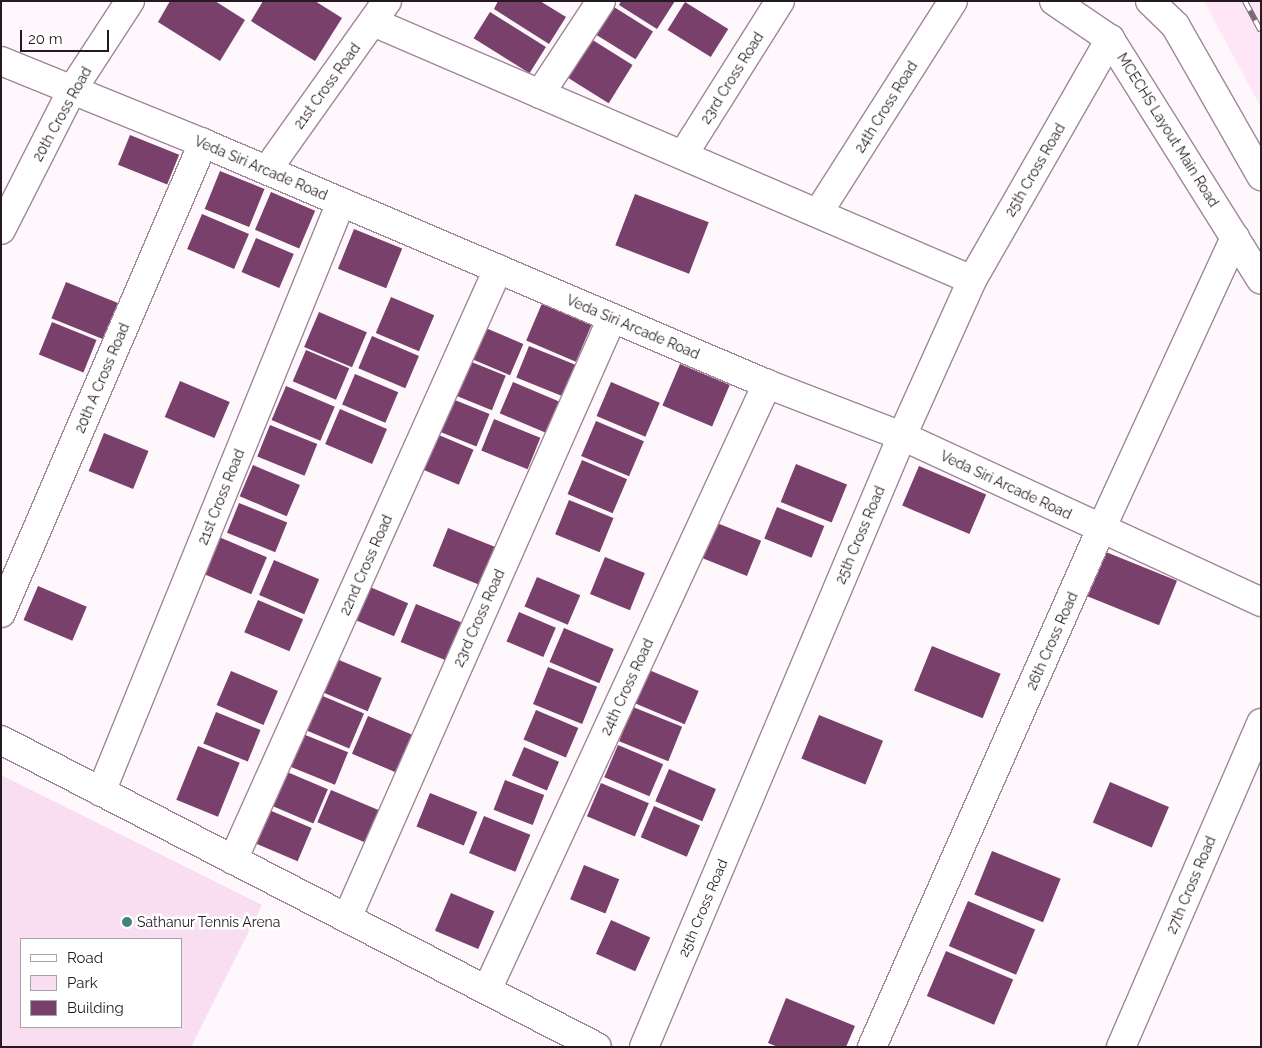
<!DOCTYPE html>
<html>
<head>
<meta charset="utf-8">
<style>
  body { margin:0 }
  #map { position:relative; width:1262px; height:1048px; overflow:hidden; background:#fef7fc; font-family:Raleway,sans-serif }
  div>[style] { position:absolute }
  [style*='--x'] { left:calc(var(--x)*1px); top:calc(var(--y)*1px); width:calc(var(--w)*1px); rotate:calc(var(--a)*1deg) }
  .built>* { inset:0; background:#fee6f7 }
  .green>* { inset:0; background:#f8def0 }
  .building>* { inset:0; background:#78406a; transform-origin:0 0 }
  .roads { filter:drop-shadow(1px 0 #a3859a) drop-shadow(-1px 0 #a3859a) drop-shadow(0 1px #a3859a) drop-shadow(0 -1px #a3859a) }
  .minor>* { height:28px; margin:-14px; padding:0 14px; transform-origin:14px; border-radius:14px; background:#fff }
  .secondary>* { height:28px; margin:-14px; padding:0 14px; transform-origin:14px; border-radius:14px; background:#fff }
  .rail>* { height:5.5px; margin-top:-2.75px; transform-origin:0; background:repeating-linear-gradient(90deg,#fff 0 11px,#776d74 0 22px); box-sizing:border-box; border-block:1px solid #776d74 }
  .dots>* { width:14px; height:14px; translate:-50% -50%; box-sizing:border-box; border:2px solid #fff; border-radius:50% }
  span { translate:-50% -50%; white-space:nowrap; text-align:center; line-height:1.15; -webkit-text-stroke:5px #fff; paint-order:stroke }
  .street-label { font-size:14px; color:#251a22 }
  .poi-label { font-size:14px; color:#251a22 }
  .left { translate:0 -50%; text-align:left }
  .frame { position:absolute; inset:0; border:2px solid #251a22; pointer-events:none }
  .legend { position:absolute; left:20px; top:938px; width:162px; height:90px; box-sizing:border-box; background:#fff; border:1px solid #a8a3a7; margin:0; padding:6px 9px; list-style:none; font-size:15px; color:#251a22 }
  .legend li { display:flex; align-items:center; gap:10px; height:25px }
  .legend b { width:25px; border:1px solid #a8a3a7 }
  .scale { position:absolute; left:20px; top:30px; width:89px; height:22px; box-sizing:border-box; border:2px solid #251a22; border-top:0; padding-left:6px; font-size:15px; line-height:18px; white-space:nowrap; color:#251a22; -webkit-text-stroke:4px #fff; paint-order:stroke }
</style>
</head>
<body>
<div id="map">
  <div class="built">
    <i style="clip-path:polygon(1204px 1px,1261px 1px,1261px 108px)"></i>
  </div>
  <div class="green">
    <i style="clip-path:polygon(evenodd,1px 775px,262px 905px,191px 1047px,1px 1047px,1px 775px,21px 939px,181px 939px,181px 1027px,21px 1027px,21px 939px)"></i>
  </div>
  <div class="building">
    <i style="clip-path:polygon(170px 1px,215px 1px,245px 20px,220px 61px,158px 22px)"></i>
    <i style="clip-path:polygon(263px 1px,315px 1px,342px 18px,315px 61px,251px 21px)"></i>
    <i style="clip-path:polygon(498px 1px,540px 1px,566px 17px,549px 44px,494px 9px)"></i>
    <i style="clip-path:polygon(621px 1px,675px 1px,657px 29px,619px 5px)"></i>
    <i style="left:685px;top:2px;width:51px;height:33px;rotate:32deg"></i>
    <i style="left:614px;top:7px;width:46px;height:33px;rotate:32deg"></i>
    <i style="left:490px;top:12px;width:66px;height:31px;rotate:32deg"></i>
    <i style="left:591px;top:39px;width:49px;height:45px;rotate:32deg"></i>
    <i style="left:130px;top:135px;width:53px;height:32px;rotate:22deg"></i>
    <i style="left:220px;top:171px;width:48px;height:41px;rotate:22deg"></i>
    <i style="left:271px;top:192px;width:48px;height:41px;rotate:23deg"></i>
    <i style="left:635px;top:194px;width:79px;height:55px;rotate:21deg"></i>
    <i style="left:202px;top:214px;width:51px;height:38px;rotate:23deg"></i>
    <i style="left:354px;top:229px;width:52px;height:43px;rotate:22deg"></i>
    <i style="left:256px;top:238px;width:41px;height:37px;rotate:23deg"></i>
    <i style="left:66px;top:282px;width:56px;height:39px;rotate:22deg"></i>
    <i style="left:391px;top:297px;width:47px;height:39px;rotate:23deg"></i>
    <i style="left:543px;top:301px;width:54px;height:43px;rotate:23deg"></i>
    <i style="left:319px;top:312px;width:52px;height:38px;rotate:23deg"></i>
    <i style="left:52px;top:322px;width:48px;height:35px;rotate:22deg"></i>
    <i style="left:481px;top:326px;width:46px;height:34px;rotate:23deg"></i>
    <i style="left:372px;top:336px;width:51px;height:35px;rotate:23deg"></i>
    <i style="left:529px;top:346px;width:50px;height:34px;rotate:22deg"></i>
    <i style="left:306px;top:350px;width:47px;height:34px;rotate:23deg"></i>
    <i style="left:464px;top:359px;width:45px;height:37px;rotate:22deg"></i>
    <i style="left:680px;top:364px;width:54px;height:45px;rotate:23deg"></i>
    <i style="left:355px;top:374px;width:47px;height:33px;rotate:23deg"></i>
    <i style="left:180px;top:381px;width:54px;height:39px;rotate:23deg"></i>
    <i style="left:513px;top:382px;width:52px;height:34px;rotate:23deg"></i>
    <i style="left:611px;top:382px;width:53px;height:37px;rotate:23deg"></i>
    <i style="left:286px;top:386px;width:53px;height:37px;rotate:23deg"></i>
    <i style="left:445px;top:396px;width:48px;height:35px;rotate:22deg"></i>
    <i style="left:340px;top:409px;width:51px;height:38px;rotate:23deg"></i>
    <i style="left:494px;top:419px;width:50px;height:34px;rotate:22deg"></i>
    <i style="left:596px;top:421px;width:52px;height:38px;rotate:23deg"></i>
    <i style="left:270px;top:425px;width:51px;height:34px;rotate:22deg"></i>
    <i style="left:104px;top:433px;width:48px;height:41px;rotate:22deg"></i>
    <i style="left:434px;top:433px;width:43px;height:38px;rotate:23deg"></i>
    <i style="left:582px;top:460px;width:49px;height:37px;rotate:23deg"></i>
    <i style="left:796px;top:464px;width:55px;height:41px;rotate:22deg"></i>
    <i style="left:253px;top:465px;width:51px;height:34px;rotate:23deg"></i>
    <i style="left:919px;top:466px;width:73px;height:43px;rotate:23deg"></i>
    <i style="left:569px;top:500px;width:48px;height:37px;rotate:22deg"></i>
    <i style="left:239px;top:503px;width:52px;height:32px;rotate:22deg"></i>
    <i style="left:777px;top:507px;width:51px;height:34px;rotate:22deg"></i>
    <i style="left:712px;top:521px;width:53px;height:38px;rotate:22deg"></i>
    <i style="left:448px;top:528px;width:53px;height:41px;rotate:22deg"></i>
    <i style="left:219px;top:537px;width:52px;height:40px;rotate:23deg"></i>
    <i style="left:1101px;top:550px;width:82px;height:48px;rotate:22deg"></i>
    <i style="left:605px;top:557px;width:43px;height:40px;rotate:22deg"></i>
    <i style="left:274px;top:560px;width:49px;height:38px;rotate:23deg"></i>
    <i style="left:537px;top:577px;width:47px;height:32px;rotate:23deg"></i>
    <i style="left:363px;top:584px;width:49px;height:36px;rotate:23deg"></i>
    <i style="left:38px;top:586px;width:53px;height:37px;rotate:23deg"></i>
    <i style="left:258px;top:600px;width:49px;height:35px;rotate:23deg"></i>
    <i style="left:416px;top:604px;width:50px;height:41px;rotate:22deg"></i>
    <i style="left:519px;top:612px;width:40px;height:32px;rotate:23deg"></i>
    <i style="left:564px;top:628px;width:54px;height:37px;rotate:23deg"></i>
    <i style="left:932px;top:646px;width:74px;height:48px;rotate:22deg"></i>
    <i style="left:332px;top:657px;width:54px;height:36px;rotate:23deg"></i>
    <i style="left:548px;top:667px;width:53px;height:40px;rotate:22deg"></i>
    <i style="left:649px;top:670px;width:54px;height:36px;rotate:23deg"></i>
    <i style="left:231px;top:671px;width:51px;height:37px;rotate:23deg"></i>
    <i style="left:318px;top:694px;width:50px;height:38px;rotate:23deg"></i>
    <i style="left:633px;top:707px;width:53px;height:37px;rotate:22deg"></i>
    <i style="left:536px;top:710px;width:46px;height:32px;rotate:23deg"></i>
    <i style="left:216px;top:712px;width:48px;height:34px;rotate:22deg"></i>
    <i style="left:819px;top:715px;width:69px;height:47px;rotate:22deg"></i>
    <i style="left:368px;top:716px;width:48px;height:41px;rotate:23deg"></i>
    <i style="left:298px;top:732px;width:54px;height:35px;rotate:22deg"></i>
    <i style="left:618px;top:745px;width:49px;height:35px;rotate:23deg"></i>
    <i style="left:198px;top:746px;width:45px;height:58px;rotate:22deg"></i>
    <i style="left:524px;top:747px;width:38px;height:31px;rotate:23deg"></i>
    <i style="left:280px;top:769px;width:52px;height:37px;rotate:23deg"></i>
    <i style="left:669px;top:769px;width:51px;height:35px;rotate:23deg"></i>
    <i style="left:505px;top:780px;width:42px;height:32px;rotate:21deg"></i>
    <i style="left:1110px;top:782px;width:64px;height:44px;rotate:23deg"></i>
    <i style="left:601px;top:783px;width:52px;height:36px;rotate:23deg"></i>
    <i style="left:331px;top:790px;width:54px;height:35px;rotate:23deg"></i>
    <i style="left:430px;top:793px;width:51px;height:36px;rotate:22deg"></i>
    <i style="left:654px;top:806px;width:50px;height:34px;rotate:23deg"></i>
    <i style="left:262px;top:807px;width:54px;height:36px;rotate:23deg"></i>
    <i style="left:484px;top:816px;width:50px;height:40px;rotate:22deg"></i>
    <i style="left:992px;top:851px;width:74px;height:47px;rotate:22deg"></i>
    <i style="left:584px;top:865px;width:38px;height:37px;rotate:22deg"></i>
    <i style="left:451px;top:893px;width:47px;height:41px;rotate:23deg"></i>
    <i style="left:968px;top:901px;width:73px;height:49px;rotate:23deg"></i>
    <i style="left:611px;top:920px;width:43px;height:37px;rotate:24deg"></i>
    <i style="left:946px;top:951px;width:73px;height:49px;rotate:23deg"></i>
    <i style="clip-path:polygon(786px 998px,855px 1026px,846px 1047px,778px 1047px,768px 1043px)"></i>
  </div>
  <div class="roads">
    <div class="minor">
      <i style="--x:373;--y:22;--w:652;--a:23.3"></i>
      <i style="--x:1;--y:61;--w:218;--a:22.1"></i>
      <i style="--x:203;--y:143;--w:613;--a:23.14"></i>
      <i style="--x:767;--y:384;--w:145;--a:21.1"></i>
      <i style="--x:902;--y:436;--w:396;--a:24.8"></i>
      <i style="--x:540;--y:94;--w:111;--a:-56.7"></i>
      <i style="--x:683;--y:155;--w:182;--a:-57.8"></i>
      <i style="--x:267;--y:170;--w:207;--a:-54.6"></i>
      <i style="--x:818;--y:213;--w:251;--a:-57.5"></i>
      <i style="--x:1;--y:230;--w:157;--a:-63.1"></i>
      <i style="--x:72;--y:90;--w:106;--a:-56.9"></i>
      <i style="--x:1;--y:613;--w:512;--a:-66.74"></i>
      <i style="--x:1;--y:740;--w:670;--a:27.25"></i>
      <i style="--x:101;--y:792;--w:637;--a:-67.86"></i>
      <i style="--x:233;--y:860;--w:648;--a:-65.85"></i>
      <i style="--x:347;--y:918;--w:656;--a:-66.17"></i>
      <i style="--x:487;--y:990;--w:668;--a:-65.2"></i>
      <i style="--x:644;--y:1047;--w:663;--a:-67.11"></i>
      <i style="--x:902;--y:436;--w:171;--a:-65.8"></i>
      <i style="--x:972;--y:280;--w:278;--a:-60.2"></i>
      <i style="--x:872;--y:1047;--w:566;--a:-66.15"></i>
      <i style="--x:1101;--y:529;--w:321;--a:-65.3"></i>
      <i style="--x:1121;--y:1047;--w:353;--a:-66.6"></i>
    </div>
    <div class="secondary">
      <i style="--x:1054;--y:1;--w:68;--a:34.2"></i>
      <i style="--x:1110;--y:39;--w:284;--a:57.9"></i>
      <i style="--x:1150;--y:1;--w:35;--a:44"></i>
      <i style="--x:1175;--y:25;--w:174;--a:60.3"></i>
    </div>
  </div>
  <div class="rail">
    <i style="--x:1245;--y:1;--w:34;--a:62"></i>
  </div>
  <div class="dots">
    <i style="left:127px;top:922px;background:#3d847d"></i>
  </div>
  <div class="street-label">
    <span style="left:732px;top:78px;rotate:-58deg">23rd Cross Road</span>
    <span style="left:327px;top:86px;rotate:-54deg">21st Cross Road</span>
    <span style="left:886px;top:107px;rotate:-58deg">24th Cross Road</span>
    <span style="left:62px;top:114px;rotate:-61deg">20th Cross Road</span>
    <span style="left:1168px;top:130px;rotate:58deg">MCECHS Layout Main Road</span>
    <span style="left:261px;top:168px;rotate:23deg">Veda Siri Arcade Road</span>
    <span style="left:1035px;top:170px;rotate:-60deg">25th Cross Road</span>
    <span style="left:633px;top:327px;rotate:23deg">Veda Siri Arcade Road</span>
    <span style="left:102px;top:378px;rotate:-67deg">20th A Cross Road</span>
    <span style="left:1006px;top:485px;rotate:25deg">Veda Siri Arcade Road</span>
    <span style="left:221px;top:497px;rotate:-68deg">21st Cross Road</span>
    <span style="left:860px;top:535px;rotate:-67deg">25th Cross Road</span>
    <span style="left:366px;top:565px;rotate:-66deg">22nd Cross Road</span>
    <span style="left:479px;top:618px;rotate:-66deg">23rd Cross Road</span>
    <span style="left:1052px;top:641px;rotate:-66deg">26th Cross Road</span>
    <span style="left:627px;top:687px;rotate:-65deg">24th Cross Road</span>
    <span style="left:1191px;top:885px;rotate:-67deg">27th Cross Road</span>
    <span style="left:703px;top:908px;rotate:-67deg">25th Cross Road</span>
  </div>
  <div class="poi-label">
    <span class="left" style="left:137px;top:922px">Sathanur Tennis Arena</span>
  </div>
  <div class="frame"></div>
  <ul class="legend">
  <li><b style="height:6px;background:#fff"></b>Road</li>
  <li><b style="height:14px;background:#f8def0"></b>Park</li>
  <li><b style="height:14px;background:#78406a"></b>Building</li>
  </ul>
  <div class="scale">20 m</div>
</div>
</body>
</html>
